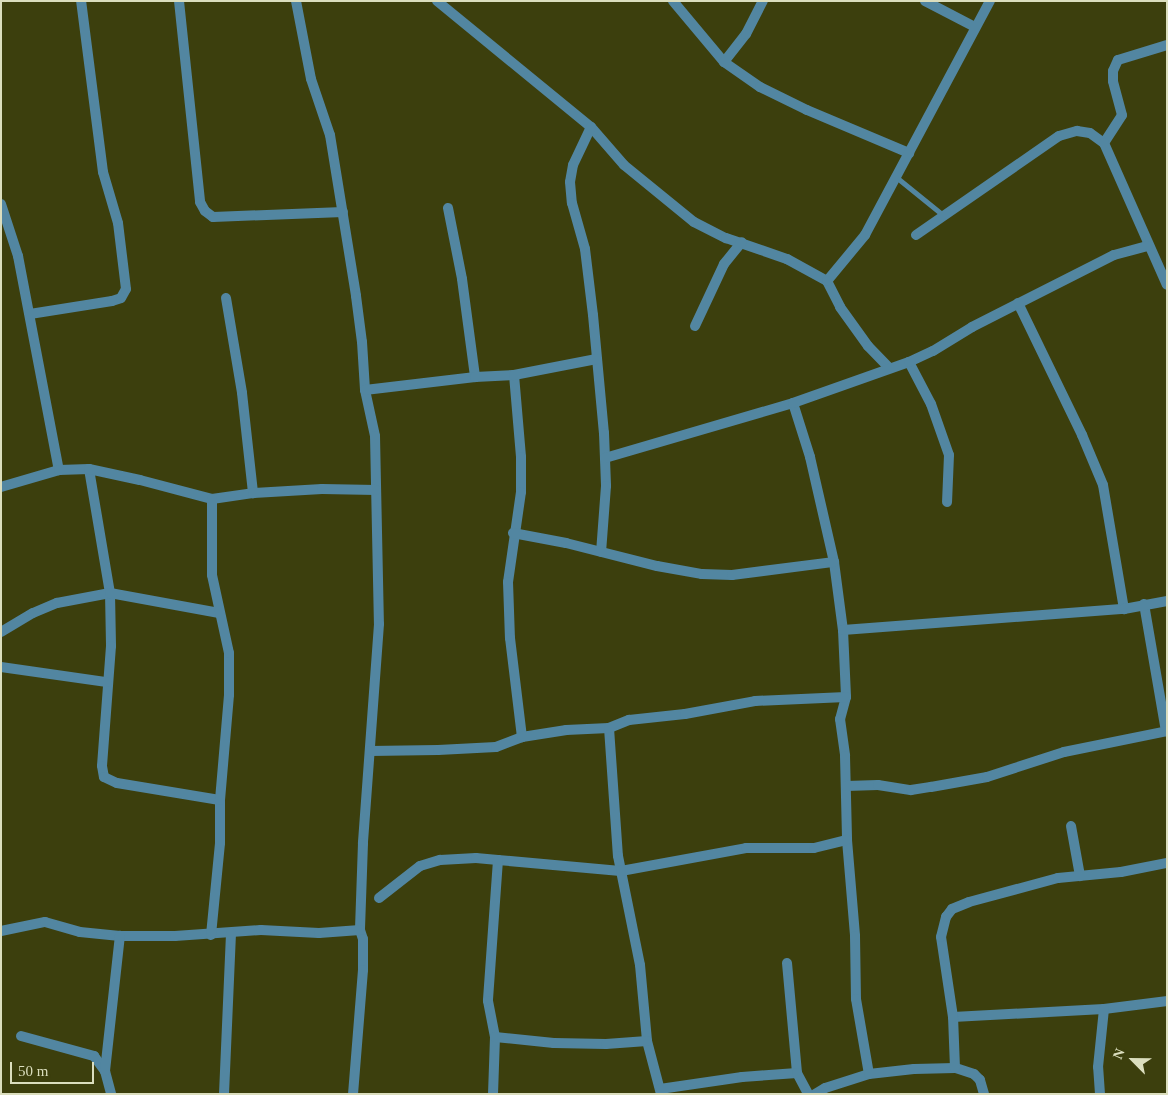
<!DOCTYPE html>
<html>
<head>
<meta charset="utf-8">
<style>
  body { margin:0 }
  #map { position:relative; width:1168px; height:1095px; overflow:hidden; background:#3c3f0d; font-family:Georgia,serif }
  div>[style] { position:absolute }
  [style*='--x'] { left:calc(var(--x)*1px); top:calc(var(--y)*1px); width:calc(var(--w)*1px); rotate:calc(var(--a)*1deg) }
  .lane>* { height:5px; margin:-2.5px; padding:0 2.5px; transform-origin:2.5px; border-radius:2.5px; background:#5286a1 }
  .street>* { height:10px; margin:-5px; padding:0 5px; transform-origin:5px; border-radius:5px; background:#5286a1 }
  span { translate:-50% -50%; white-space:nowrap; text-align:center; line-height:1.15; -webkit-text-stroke:4.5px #3c3f0d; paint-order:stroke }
  .frame { position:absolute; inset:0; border:2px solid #dbdebe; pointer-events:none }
  .north { position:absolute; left:1108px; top:1035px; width:50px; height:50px; -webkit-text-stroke:4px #3c3f0d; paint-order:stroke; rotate:293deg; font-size:14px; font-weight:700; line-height:20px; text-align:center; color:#dbdebe }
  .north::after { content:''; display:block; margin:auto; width:18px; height:22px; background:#dbdebe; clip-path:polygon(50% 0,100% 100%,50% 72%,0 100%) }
  .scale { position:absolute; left:10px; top:1062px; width:84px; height:22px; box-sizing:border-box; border:2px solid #dbdebe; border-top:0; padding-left:6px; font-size:15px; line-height:18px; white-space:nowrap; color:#dbdebe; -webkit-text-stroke:4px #3c3f0d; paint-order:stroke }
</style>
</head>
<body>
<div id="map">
  <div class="lane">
    <i style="--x:896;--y:177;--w:60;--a:39"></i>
  </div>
  <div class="street">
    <i style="--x:179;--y:1;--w:202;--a:84"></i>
    <i style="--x:200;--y:202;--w:10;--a:61"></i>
    <i style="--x:205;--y:211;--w:10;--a:37"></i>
    <i style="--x:213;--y:217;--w:130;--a:-2.2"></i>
    <i style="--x:296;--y:1;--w:79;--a:79.1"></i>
    <i style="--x:311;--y:79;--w:59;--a:71.3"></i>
    <i style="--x:330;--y:135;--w:163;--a:80.8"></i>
    <i style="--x:356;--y:296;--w:46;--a:82.6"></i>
    <i style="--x:362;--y:342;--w:48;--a:86.4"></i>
    <i style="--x:365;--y:390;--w:47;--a:77.7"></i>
    <i style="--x:375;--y:436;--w:188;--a:88.8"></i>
    <i style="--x:379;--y:624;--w:220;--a:94.2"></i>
    <i style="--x:363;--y:843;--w:87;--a:92"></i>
    <i style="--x:360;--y:930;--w:9;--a:72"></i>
    <i style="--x:363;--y:939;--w:31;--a:90"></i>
    <i style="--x:363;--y:970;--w:124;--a:94.6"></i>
    <i style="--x:437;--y:1;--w:199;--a:39.3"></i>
    <i style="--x:591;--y:127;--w:50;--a:49"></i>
    <i style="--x:624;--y:165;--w:90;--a:39.2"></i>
    <i style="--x:694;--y:222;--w:36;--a:27"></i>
    <i style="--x:726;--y:238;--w:65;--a:19"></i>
    <i style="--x:787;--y:259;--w:46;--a:28.8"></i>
    <i style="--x:827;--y:281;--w:29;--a:63"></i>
    <i style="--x:840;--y:307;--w:48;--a:54.3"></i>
    <i style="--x:868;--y:346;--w:30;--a:46"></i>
    <i style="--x:673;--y:1;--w:80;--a:50.1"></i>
    <i style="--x:724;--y:62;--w:44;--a:34.8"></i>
    <i style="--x:760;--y:87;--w:52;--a:26.1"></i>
    <i style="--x:807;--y:110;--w:111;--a:22.9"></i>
    <i style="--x:925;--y:1;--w:56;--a:27.5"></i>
    <i style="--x:724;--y:62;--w:36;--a:-52"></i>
    <i style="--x:746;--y:34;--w:37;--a:-63"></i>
    <i style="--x:591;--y:127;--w:42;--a:115.3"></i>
    <i style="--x:573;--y:165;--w:17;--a:100"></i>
    <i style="--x:570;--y:182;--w:21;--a:85"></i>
    <i style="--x:572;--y:203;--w:48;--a:74.2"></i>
    <i style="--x:585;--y:249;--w:66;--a:83.1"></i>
    <i style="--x:593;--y:315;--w:119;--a:84.7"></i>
    <i style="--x:604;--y:433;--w:53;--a:87.8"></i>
    <i style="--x:606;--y:486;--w:66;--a:94.3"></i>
    <i style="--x:1104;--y:143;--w:33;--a:-57"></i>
    <i style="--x:1122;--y:115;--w:35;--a:-105"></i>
    <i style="--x:1113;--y:81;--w:10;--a:-90"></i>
    <i style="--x:1113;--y:71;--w:12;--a:-66"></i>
    <i style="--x:1118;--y:60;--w:51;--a:-17"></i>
    <i style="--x:1;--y:204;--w:55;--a:71.9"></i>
    <i style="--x:18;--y:256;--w:218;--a:79.2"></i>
    <i style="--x:448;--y:208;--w:72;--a:78.8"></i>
    <i style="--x:462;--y:279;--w:99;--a:82.4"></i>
    <i style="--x:916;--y:235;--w:174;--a:-34.7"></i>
    <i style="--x:1059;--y:136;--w:19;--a:-16"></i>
    <i style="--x:1077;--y:131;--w:13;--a:9"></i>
    <i style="--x:1090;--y:133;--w:17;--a:36"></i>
    <i style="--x:1104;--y:143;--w:155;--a:66.1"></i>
    <i style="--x:827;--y:281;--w:60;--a:-50.4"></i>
    <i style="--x:865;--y:235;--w:265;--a:-61.9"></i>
    <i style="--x:226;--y:298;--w:96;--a:80.4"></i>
    <i style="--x:242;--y:393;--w:101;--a:83.7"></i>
    <i style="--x:1018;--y:303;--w:147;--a:64.1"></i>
    <i style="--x:1082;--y:435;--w:54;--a:67.2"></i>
    <i style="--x:1103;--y:485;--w:126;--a:80.4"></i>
    <i style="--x:30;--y:314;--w:83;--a:-9"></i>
    <i style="--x:112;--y:301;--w:9;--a:-18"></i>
    <i style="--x:121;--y:298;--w:10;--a:-61"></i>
    <i style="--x:126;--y:289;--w:66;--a:-96.9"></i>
    <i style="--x:118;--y:223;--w:53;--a:-106.4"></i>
    <i style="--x:103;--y:172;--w:172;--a:-97.3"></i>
    <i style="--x:695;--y:326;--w:68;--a:-64.9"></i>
    <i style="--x:724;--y:264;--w:28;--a:-51"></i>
    <i style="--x:909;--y:362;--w:47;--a:62.4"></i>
    <i style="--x:931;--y:404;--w:54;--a:70.6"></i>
    <i style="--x:949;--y:455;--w:47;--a:92.4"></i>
    <i style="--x:514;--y:375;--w:82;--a:85.1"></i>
    <i style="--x:521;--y:457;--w:35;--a:90"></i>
    <i style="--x:521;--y:492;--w:91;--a:98.2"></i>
    <i style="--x:508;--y:582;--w:56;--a:88"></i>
    <i style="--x:510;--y:638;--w:100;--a:83.1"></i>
    <i style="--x:365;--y:390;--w:111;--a:-6.7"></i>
    <i style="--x:475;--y:377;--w:39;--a:-3"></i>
    <i style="--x:514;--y:375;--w:84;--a:-11"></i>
    <i style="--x:793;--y:403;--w:57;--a:72.5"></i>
    <i style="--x:810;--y:457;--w:108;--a:77.1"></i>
    <i style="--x:834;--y:562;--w:69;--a:82.5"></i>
    <i style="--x:843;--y:630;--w:67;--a:87.4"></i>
    <i style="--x:846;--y:697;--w:23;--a:105"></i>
    <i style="--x:840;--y:719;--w:37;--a:82"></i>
    <i style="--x:845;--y:756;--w:84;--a:88.6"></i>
    <i style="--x:847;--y:840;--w:96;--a:85.2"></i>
    <i style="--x:855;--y:936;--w:63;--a:89.1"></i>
    <i style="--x:856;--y:999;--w:76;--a:80.2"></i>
    <i style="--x:869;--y:1074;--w:46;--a:162.3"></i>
    <i style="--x:825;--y:1088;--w:12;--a:149"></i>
    <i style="--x:605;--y:458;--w:196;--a:-16.3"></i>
    <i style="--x:793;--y:403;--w:123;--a:-19.5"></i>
    <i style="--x:909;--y:362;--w:26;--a:-25"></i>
    <i style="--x:933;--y:351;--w:46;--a:-31.6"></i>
    <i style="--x:972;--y:327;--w:159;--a:-26.9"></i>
    <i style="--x:1114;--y:255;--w:35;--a:-15"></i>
    <i style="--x:89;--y:469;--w:126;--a:80.4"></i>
    <i style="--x:110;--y:593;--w:53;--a:88.9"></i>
    <i style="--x:111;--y:646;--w:120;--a:94.3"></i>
    <i style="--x:102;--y:766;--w:11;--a:80"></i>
    <i style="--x:104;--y:777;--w:14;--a:25"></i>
    <i style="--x:117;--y:783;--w:104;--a:9.4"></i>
    <i style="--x:1;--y:487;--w:60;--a:-16.3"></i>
    <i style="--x:59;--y:470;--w:30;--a:-2"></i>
    <i style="--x:89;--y:469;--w:52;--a:12.2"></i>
    <i style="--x:140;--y:480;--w:74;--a:14.8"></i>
    <i style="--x:212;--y:499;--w:41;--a:-8.3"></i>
    <i style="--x:253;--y:493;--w:69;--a:-3.3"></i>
    <i style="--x:322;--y:489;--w:54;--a:1.1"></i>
    <i style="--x:513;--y:533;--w:54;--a:10.7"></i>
    <i style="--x:566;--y:543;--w:94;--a:14.2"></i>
    <i style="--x:657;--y:566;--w:46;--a:10.1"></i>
    <i style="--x:702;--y:574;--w:30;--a:2"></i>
    <i style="--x:732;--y:575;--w:103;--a:-7.3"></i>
    <i style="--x:1144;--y:604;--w:129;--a:80.2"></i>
    <i style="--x:843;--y:630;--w:282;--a:-4.3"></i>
    <i style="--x:1124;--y:609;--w:44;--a:-10.5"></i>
    <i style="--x:1;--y:632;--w:37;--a:-31"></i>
    <i style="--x:33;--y:613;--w:26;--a:-23"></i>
    <i style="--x:57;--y:603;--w:54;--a:-10.7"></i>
    <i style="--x:110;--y:593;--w:111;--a:10.4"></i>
    <i style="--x:1;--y:667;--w:107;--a:8.1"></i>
    <i style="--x:609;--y:728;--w:128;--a:86"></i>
    <i style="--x:618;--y:856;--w:111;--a:78.6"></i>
    <i style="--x:640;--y:965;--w:76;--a:84.7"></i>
    <i style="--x:647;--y:1041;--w:55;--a:75.2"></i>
    <i style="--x:370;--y:751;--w:68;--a:-0.8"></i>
    <i style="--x:438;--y:750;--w:58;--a:-3"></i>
    <i style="--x:496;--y:747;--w:28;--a:-21"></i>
    <i style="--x:522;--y:737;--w:45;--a:-9"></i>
    <i style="--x:566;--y:730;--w:43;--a:-2.7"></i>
    <i style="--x:609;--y:728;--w:22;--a:-22"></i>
    <i style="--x:629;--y:720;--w:56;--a:-6.1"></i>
    <i style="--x:685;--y:714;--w:71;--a:-10.5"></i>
    <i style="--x:755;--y:701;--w:91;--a:-2.5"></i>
    <i style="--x:846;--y:786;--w:32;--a:-2"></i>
    <i style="--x:878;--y:785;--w:33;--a:9"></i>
    <i style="--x:911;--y:790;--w:20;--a:-9"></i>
    <i style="--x:931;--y:787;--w:57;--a:-10.1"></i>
    <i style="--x:987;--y:777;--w:81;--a:-18"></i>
    <i style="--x:1064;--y:752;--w:105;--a:-11.5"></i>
    <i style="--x:1071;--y:826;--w:51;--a:79.8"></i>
    <i style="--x:498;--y:860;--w:123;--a:5.1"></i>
    <i style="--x:621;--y:871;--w:127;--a:-10.4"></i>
    <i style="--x:746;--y:848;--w:68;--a:0"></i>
    <i style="--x:814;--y:848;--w:34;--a:-14"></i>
    <i style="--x:379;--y:898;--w:52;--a:-38"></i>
    <i style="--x:420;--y:866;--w:21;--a:-17"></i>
    <i style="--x:440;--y:860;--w:36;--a:-3"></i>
    <i style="--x:476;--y:858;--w:22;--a:5"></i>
    <i style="--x:498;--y:860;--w:141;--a:94.1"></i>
    <i style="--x:488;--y:1001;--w:37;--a:79"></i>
    <i style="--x:495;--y:1037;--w:57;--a:92"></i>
    <i style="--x:1;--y:931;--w:45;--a:-11.6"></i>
    <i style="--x:45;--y:922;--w:36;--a:16"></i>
    <i style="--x:80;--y:932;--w:40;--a:5.7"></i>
    <i style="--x:120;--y:936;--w:55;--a:0"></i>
    <i style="--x:175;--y:936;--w:86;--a:-4"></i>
    <i style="--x:261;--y:930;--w:58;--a:3"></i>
    <i style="--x:319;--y:933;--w:41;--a:-4.2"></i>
    <i style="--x:211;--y:935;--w:92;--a:-84.4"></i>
    <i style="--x:220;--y:843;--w:43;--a:-90"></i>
    <i style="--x:220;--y:800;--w:105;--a:-85.1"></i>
    <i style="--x:229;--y:695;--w:42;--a:-90"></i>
    <i style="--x:229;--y:653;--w:80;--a:-102.3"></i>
    <i style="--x:212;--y:575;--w:76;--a:-90"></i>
    <i style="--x:787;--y:963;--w:110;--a:84.8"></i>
    <i style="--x:953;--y:1017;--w:151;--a:-3"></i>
    <i style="--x:1104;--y:1009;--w:64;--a:-7.2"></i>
    <i style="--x:21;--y:1036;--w:76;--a:15.3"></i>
    <i style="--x:94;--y:1056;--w:19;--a:54"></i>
    <i style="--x:105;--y:1071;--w:24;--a:75"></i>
    <i style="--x:495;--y:1037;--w:59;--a:5.8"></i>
    <i style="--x:554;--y:1043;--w:52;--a:1.1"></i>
    <i style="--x:606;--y:1044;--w:41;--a:-4.2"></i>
    <i style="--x:105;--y:1071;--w:136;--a:-83.7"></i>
    <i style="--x:869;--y:1074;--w:45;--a:-6.3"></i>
    <i style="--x:914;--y:1069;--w:41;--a:-1.4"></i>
    <i style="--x:660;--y:1089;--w:83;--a:-8.3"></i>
    <i style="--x:742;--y:1077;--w:55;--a:-4.2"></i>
    <i style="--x:797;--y:1073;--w:24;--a:62"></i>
    <i style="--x:224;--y:1094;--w:161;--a:-87.5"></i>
    <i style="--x:984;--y:1094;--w:15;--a:-106"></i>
    <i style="--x:980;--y:1080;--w:8;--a:-135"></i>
    <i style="--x:974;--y:1074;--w:20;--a:-162"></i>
    <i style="--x:955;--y:1068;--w:51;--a:-92.2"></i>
    <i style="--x:953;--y:1017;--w:81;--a:-98.5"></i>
    <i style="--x:941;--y:937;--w:21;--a:-76"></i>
    <i style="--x:946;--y:917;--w:10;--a:-53"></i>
    <i style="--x:952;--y:909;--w:18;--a:-22"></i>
    <i style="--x:969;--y:902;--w:92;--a:-15.1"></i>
    <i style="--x:1058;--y:878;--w:63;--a:-5.4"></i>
    <i style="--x:1121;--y:872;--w:47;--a:-11.1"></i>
    <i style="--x:1100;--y:1094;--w:27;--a:-94"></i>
    <i style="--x:1098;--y:1067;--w:58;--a:-84.1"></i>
  </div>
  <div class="frame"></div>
  <div class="north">N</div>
  <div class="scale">50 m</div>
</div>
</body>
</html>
